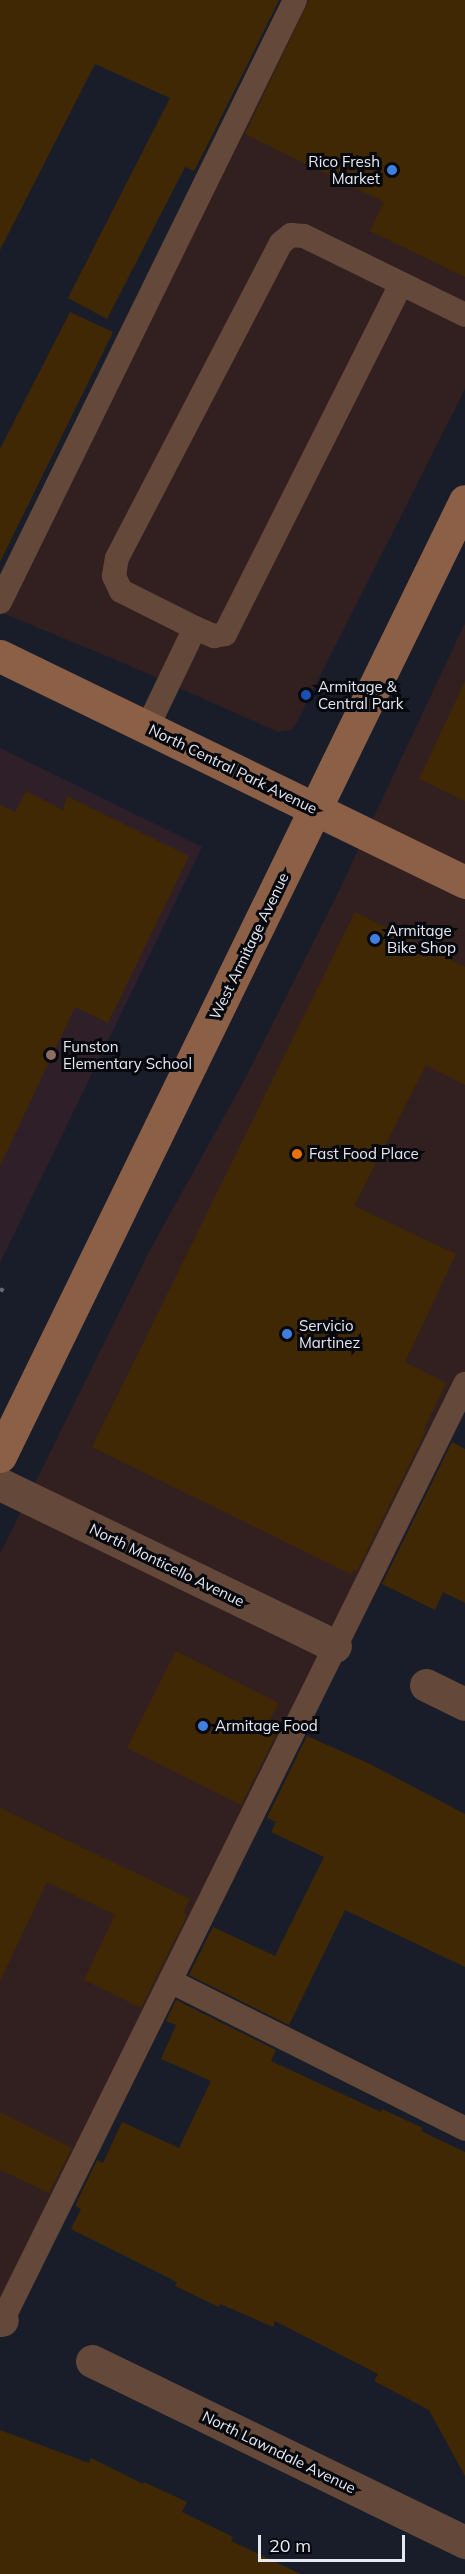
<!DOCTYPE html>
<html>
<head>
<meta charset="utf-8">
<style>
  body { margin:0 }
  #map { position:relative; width:465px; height:2574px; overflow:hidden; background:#191d29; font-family:Mulish,sans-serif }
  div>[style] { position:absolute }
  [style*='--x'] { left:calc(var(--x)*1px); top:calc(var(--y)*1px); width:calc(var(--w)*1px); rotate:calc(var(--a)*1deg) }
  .commercial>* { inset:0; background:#321f1f }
  .education>* { inset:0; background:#2f1f28 }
  .building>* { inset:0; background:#412804 }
  .path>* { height:4px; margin-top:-2px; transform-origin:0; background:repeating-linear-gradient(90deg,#676b75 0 6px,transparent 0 9px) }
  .lane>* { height:24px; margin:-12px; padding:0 12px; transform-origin:12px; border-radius:12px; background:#644839 }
  .street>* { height:33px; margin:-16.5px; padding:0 16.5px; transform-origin:16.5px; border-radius:16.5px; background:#644839 }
  .secondary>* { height:33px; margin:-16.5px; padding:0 16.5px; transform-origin:16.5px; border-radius:16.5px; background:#8c6047 }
  .dots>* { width:16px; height:16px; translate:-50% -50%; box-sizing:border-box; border:3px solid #06080d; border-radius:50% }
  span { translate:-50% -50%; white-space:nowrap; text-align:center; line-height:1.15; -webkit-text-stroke:6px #06080d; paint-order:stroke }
  .poi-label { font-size:15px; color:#e6e9f1 }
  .right { translate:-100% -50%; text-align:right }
  .left { translate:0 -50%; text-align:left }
  .street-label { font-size:15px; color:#e6e9f1 }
  .scale { position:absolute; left:258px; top:2535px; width:147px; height:27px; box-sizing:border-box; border:3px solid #e6e9f1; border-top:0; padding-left:8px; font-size:18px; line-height:21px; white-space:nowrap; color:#e6e9f1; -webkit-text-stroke:4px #06080d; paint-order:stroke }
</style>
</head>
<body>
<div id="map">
  <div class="commercial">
    <i style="clip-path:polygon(300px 0,465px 0,465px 389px,297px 722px,291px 730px,278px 732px,128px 665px,0 612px)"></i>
    <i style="clip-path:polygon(465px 623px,465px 1385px,0 2317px,0 1554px,150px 1250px,246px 1077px,336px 897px)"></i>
  </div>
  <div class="education">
    <i style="clip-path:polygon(0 748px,202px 847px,0 1263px)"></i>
  </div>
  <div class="building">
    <i style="clip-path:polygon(0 0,279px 0,209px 142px,194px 171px,185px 167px,107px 319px,68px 298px,170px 98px,95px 64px,0 250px)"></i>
    <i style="clip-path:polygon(309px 0,465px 0,465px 277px,370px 231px,384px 202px,245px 134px)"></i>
    <i style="clip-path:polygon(70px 312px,113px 332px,0 562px,0 449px)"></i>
    <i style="clip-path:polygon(465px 681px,465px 801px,419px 779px)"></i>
    <i style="clip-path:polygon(26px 791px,63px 810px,67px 796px,189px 856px,108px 1023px,75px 1007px,0 1166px,0 805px,15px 812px)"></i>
    <i style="clip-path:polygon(355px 912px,465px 967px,465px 1085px,426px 1065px,354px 1206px,456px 1254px,405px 1362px,446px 1383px,424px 1429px,426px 1430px,357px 1571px,354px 1570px,351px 1574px,92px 1447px)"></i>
    <i style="clip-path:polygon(452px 1442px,465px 1449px,465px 1603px,443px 1592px,435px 1610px,382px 1584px)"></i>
    <i style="clip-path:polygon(176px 1651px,279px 1703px,270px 1719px,281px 1724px,241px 1805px,127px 1748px)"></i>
    <i style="clip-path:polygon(307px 1736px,370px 1764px,465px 1814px,465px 1967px,345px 1910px,289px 2025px,189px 1975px,213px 1927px,275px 1956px,324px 1857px,271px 1832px,276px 1822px,267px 1818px)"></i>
    <i style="clip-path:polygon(0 1808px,190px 1899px,183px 1913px,187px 1915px,141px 2008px,84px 1980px,115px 1915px,47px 1882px,0 1981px)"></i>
    <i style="clip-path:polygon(176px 2000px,276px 2050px,271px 2061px,381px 2112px,382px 2109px,423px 2128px,421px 2131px,465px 2152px,465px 2476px,429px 2410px,374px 2381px,378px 2374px,275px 2321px,273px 2327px,220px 2304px,219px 2307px,175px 2286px,177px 2282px,71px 2229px,81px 2209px,75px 2206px,97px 2160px,103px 2163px,122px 2122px,179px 2148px,211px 2081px,161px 2059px,176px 2025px,166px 2021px)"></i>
    <i style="clip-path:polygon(0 2112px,72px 2148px,49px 2193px,0 2170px)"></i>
    <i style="clip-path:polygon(0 2430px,89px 2463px,91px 2458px,143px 2484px,144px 2482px,187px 2502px,182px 2512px,233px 2537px,231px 2541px,301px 2574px,0 2574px)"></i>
  </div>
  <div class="path">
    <i style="--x:0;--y:1289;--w:4;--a:27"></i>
  </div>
  <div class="lane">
    <i style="--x:0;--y:602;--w:670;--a:-63.89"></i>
    <i style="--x:195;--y:628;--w:21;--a:23"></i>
    <i style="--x:214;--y:636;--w:11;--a:-10"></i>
    <i style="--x:225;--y:634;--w:392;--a:-63.3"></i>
    <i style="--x:147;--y:728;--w:111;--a:-64.4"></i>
    <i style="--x:195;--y:628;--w:83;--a:-153.4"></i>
    <i style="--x:121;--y:591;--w:17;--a:-115"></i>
    <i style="--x:114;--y:576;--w:18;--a:-81"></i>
    <i style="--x:117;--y:558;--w:355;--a:-62.5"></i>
    <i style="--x:281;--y:243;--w:13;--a:-39"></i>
    <i style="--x:291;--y:235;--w:13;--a:4"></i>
    <i style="--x:304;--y:236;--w:179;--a:26.1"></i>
    <i style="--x:170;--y:1981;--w:330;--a:26.6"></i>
    <i style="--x:0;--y:2325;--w:1050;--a:-63.7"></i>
  </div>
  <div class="street">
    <i style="--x:0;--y:1484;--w:372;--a:25.8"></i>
    <i style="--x:426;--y:1685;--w:43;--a:26"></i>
    <i style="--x:0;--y:2319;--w:2;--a:27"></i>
    <i style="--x:92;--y:2361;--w:415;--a:25.9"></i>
  </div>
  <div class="secondary">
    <i style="--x:0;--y:656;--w:517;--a:25.92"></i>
    <i style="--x:0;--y:1456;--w:1062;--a:-64.04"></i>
  </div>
  <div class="dots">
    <i style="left:392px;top:170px;background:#3f7fe0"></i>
    <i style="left:306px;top:695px;background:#1a4fb4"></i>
    <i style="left:375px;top:939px;background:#3f7fe0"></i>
    <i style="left:51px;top:1055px;background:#8d6e63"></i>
    <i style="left:297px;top:1154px;background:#e8710a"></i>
    <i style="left:287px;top:1334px;background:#3f7fe0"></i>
    <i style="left:203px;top:1726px;background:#3f7fe0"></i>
  </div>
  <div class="poi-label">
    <span class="right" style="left:380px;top:170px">Rico Fresh<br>Market</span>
    <span class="left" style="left:318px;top:695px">Armitage &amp;<br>Central Park</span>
    <span class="left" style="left:387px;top:939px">Armitage<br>Bike Shop</span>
    <span class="left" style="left:63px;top:1055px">Funston<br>Elementary School</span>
    <span class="left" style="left:309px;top:1154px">Fast Food Place</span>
    <span class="left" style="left:299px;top:1334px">Servicio<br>Martinez</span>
    <span class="left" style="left:215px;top:1726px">Armitage Food</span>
  </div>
  <div class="street-label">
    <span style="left:233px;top:769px;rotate:26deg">North Central Park Avenue</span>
    <span style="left:249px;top:946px;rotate:-64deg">West Armitage Avenue</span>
    <span style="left:167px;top:1565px;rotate:26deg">North Monticello Avenue</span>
    <span style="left:279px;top:2452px;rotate:26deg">North Lawndale Avenue</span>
  </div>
  <div class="scale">20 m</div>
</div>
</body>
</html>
